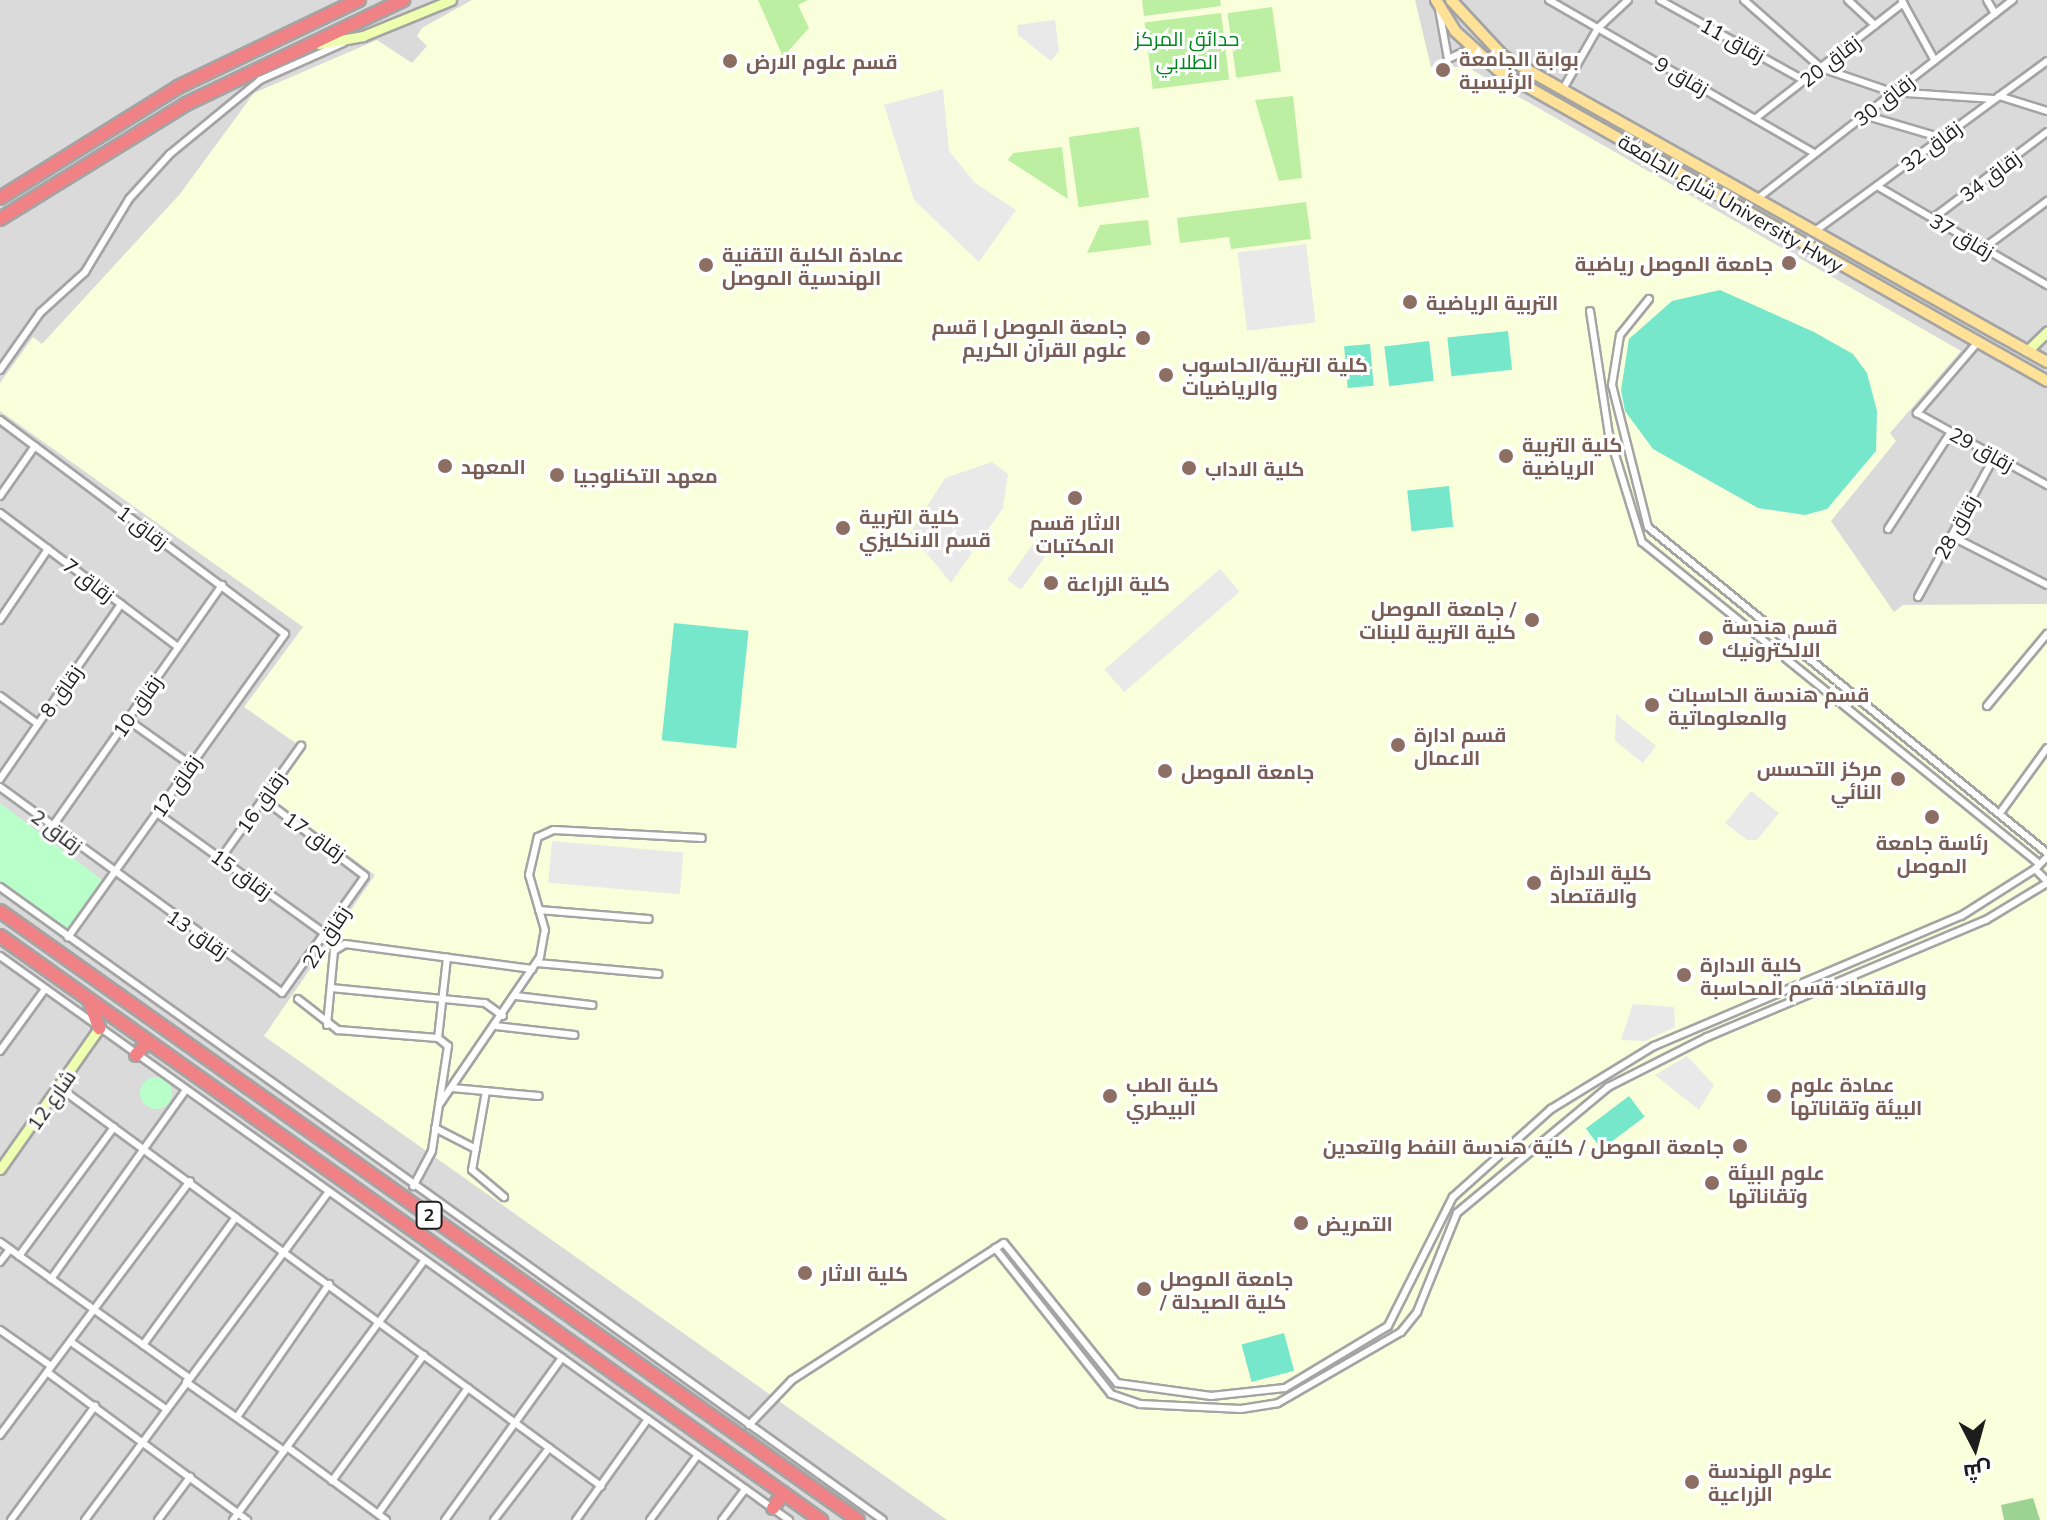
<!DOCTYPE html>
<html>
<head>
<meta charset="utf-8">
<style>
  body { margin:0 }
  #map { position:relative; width:2047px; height:1520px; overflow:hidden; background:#efede2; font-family:Mulish,Cairo,sans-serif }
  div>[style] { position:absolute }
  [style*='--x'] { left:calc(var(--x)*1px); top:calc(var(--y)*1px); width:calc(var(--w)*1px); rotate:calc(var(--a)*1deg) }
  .residential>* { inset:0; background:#dbdada }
  .education>* { inset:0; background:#faffdb }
  .grass>* { inset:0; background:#bdefa2; transform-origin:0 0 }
  .forest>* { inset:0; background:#9cd392 }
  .park>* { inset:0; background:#b9ffc9 }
  .round { border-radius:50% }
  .pitch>* { inset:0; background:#77e7cc; transform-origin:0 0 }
  .parking>* { inset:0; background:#e9e9e9; transform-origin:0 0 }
  .roads { filter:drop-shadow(2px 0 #a4a4a4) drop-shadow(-2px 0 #a4a4a4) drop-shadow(0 2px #a4a4a4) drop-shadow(0 -2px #a4a4a4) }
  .street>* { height:6px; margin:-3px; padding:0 3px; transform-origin:3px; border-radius:3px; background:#fff }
  .secondary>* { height:9px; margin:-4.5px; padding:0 4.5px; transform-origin:4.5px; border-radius:4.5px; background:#efffb0 }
  .primary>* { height:10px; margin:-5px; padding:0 5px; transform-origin:5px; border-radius:5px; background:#ffe197 }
  .highway>* { height:12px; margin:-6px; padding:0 6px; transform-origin:6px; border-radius:6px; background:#f08185 }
  .dots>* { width:22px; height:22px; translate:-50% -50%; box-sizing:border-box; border:4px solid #fff; border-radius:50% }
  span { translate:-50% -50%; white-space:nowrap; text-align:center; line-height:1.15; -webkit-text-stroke:6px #fff; paint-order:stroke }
  .shield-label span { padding:2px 6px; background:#fff; border:2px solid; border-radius:6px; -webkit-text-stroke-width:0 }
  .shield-label { font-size:18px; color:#1d1d1d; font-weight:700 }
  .park-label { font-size:20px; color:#00861f }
  .street-label { font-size:20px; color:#1d1d1d }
  .education-label { font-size:20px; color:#785e54; font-weight:700 }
  .left { translate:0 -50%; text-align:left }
  .right { translate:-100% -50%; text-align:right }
  .north { position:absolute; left:1935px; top:1408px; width:80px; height:80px; -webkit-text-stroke:6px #fff; paint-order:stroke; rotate:174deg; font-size:22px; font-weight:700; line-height:32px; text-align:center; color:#1d1d1d }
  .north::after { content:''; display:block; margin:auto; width:28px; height:36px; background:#1d1d1d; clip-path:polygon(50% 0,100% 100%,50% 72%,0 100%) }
</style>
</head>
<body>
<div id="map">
  <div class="residential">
    <i style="clip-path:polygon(0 0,2047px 0,2047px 1053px,1542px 1520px,0 1520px)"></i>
  </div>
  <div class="education">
    <i style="clip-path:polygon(472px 0,1415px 0,1431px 67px,1467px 67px,1961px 351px,1890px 433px,1896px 441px,1831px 521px,1894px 612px,1903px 605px,2047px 604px,2047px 1520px,947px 1520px,264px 1036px,375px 875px,266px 795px,300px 746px,244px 707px,303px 627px,0 411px,0 383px,33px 337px,42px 344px,180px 194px,254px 93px,377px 40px,412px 63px,427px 46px,417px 36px,422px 28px)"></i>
  </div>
  <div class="grass">
    <i style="clip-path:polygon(758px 0,808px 0,798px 5px,809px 28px,783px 57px)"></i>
    <i style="clip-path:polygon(1142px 0,1220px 0,1221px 6px,1144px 16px)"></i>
    <i style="left:1272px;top:7px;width:65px;height:45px;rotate:82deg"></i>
    <i style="left:1221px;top:13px;width:67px;height:77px;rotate:83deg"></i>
    <i style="clip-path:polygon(1293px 96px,1302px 178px,1279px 181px,1255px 100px)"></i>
    <i style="left:1139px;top:127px;width:71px;height:71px;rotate:82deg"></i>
    <i style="clip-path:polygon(1062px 147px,1068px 199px,1008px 160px,1013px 153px)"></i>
    <i style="clip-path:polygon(1306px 202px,1311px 239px,1231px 249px,1229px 237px,1180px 243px,1177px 218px)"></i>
    <i style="clip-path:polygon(1148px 220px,1151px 245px,1087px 253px,1100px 225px)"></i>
  </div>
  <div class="forest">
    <i style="clip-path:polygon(2033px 1498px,2040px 1520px,2004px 1520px,2001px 1505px)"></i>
  </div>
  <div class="park">
    <i style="clip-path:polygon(0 803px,102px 880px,69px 931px,0 881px)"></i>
    <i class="round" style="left:140px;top:1077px;width:32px;height:32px"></i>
  </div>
  <div class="pitch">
    <i style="clip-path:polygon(1720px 290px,1814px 332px,1853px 354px,1867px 373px,1877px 411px,1876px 451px,1827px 509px,1805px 515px,1758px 508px,1653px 449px,1625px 411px,1621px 390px,1629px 339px,1672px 301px)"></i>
    <i style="left:1508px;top:331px;width:39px;height:61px;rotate:84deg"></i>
    <i style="left:1429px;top:341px;width:40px;height:45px;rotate:83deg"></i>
    <i style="left:1370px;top:344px;width:42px;height:26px;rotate:85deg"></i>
    <i style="left:1449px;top:486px;width:41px;height:42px;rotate:84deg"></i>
    <i style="left:674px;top:623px;width:75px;height:118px;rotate:6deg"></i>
    <i style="left:1629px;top:1096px;width:26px;height:54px;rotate:53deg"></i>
    <i style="left:1284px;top:1333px;width:39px;height:44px;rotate:75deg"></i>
  </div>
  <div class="parking">
    <i style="clip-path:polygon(1055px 20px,1059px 51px,1051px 61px,1018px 35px,1017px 25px)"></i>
    <i style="clip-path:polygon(943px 89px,949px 151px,975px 183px,1016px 210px,979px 262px,914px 200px,884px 105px)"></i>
    <i style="left:1306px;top:244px;width:79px;height:69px;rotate:83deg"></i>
    <i style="clip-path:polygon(992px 462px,1008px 474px,1003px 508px,951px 583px,910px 533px,945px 478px)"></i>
    <i style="left:1039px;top:536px;width:17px;height:54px;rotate:36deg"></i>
    <i style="left:1220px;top:569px;width:30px;height:153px;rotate:49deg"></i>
    <i style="clip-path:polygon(1616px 714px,1656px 746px,1643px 763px,1615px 741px)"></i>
    <i style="clip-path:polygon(1751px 791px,1779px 813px,1757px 840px,1747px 840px,1725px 823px)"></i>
    <i style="left:552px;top:841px;width:132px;height:42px;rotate:5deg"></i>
    <i style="clip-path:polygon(1633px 1004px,1674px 1007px,1675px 1027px,1645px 1041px,1621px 1040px)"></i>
    <i style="clip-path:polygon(1687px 1056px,1714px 1085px,1699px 1110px,1655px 1075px)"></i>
  </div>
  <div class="roads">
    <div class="street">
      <i style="--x:1549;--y:0;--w:306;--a:30"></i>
      <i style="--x:1660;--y:0;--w:166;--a:29.2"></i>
      <i style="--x:1744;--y:0;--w:103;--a:41.4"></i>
      <i style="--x:1821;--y:68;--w:75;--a:18.7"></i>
      <i style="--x:1892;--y:92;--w:102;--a:3.9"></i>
      <i style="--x:1848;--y:0;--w:37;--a:43"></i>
      <i style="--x:1987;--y:0;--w:16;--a:60"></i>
      <i style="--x:1902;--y:1;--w:68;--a:61.2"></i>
      <i style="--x:1439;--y:9;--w:51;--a:79.8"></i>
      <i style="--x:1448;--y:59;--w:26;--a:-25"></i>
      <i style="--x:1563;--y:89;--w:70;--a:-60.2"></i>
      <i style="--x:1598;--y:28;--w:41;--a:-43"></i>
      <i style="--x:1999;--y:96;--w:50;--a:17.4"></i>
      <i style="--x:1864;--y:115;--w:81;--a:16.4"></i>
      <i style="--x:1756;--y:118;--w:187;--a:-38"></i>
      <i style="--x:1877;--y:186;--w:197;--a:30.2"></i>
      <i style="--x:1757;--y:199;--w:324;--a:-37.9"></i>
      <i style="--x:1932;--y:219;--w:144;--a:-37.1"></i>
      <i style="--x:1815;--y:231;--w:288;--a:-36.2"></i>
      <i style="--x:1984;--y:248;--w:79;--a:-36.7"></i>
      <i style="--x:1649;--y:299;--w:46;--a:128.9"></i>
      <i style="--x:1620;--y:335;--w:51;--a:99.1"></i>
      <i style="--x:1612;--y:385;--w:146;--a:75.8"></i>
      <i style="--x:1648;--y:527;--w:515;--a:39.25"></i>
      <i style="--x:1590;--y:311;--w:125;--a:81.3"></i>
      <i style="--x:1609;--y:435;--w:112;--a:72.9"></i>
      <i style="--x:1642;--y:542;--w:508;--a:39.01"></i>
      <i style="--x:1978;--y:342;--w:94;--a:130.7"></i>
      <i style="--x:1917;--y:413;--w:149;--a:29"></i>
      <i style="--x:0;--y:370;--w:70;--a:-54.9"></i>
      <i style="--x:40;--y:313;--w:61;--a:-42.3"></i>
      <i style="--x:85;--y:272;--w:85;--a:-58.9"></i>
      <i style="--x:129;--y:199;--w:61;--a:-47.7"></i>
      <i style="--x:170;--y:154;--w:117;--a:-39.4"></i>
      <i style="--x:260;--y:80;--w:91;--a:-24"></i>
      <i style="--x:0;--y:420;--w:356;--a:36.9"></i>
      <i style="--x:285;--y:634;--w:373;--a:125.6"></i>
      <i style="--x:0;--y:496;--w:61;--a:-55"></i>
      <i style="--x:0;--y:513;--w:223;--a:37"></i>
      <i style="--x:1888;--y:529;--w:116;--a:-57"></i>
      <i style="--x:1951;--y:536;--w:108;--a:27"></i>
      <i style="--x:1918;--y:597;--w:161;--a:-61.4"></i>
      <i style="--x:0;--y:620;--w:86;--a:-55.9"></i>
      <i style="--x:0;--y:696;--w:47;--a:36.4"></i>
      <i style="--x:1987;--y:706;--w:94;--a:-50.2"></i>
      <i style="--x:128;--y:720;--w:77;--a:35.5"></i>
      <i style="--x:0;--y:779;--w:213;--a:-55.3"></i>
      <i style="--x:0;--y:787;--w:349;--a:36.1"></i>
      <i style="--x:282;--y:993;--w:143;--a:-54.6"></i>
      <i style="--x:365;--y:876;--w:129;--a:-142.9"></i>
      <i style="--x:157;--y:813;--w:209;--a:35.7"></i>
      <i style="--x:2000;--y:813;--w:80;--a:-54.1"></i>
      <i style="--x:52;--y:827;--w:296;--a:-54.9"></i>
      <i style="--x:2047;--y:857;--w:17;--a:135"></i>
      <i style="--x:2035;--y:869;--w:17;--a:45"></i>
      <i style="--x:221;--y:858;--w:138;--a:-54.5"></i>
      <i style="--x:0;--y:887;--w:1086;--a:35.64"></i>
      <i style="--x:539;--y:910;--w:110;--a:4.7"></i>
      <i style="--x:0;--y:956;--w:970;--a:35.56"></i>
      <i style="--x:537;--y:963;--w:122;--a:5.2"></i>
      <i style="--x:331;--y:988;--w:155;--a:5.6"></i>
      <i style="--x:485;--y:1003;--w:22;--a:36"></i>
      <i style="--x:516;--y:996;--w:77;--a:6.8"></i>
      <i style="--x:298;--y:999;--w:51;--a:37.8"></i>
      <i style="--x:338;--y:1030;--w:100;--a:4.6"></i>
      <i style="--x:438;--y:1038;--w:13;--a:39"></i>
      <i style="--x:448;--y:1046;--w:106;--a:98.7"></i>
      <i style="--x:432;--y:1151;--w:40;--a:118"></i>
      <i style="--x:327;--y:1025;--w:74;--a:-84.6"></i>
      <i style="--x:334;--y:951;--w:13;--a:-32"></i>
      <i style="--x:345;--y:944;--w:189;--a:7.6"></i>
      <i style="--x:496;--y:1026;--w:79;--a:6.6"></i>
      <i style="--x:438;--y:1038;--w:81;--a:-83.6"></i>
      <i style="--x:0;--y:1051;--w:77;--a:-54"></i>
      <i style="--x:60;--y:1088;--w:672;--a:36.34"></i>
      <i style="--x:452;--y:1088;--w:87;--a:5.3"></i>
      <i style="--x:486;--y:1091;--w:80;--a:100"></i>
      <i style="--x:472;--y:1170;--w:42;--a:40.2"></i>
      <i style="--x:439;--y:1105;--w:179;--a:-55.7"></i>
      <i style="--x:540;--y:957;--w:27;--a:-80"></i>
      <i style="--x:545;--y:930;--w:57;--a:-106.2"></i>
      <i style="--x:529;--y:875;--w:39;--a:-77"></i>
      <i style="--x:538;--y:837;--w:17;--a:-24"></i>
      <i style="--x:554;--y:830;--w:148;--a:3.1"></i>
      <i style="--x:435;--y:1128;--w:46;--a:27.1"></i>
      <i style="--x:0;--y:1242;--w:233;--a:35.7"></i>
      <i style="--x:995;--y:1248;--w:186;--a:51.5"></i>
      <i style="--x:1111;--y:1394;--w:31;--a:19"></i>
      <i style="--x:1140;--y:1404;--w:101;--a:2.8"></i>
      <i style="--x:1241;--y:1409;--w:37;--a:-9"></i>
      <i style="--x:1278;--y:1403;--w:142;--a:-30"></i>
      <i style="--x:1401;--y:1332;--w:26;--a:-51"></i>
      <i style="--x:1417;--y:1312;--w:107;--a:-68"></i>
      <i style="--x:1457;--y:1213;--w:197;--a:-39.8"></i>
      <i style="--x:1608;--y:1087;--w:111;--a:-26.8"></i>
      <i style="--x:1707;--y:1037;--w:303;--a:-22.8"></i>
      <i style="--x:1986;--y:920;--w:71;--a:-31.2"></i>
      <i style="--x:19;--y:1256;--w:160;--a:-53.6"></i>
      <i style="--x:0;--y:1262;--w:16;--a:-52"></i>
      <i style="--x:51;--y:1279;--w:232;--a:-54.5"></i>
      <i style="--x:0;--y:1330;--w:62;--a:35.2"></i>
      <i style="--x:71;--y:1342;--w:116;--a:35.2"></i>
      <i style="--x:143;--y:1345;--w:158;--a:-54"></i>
      <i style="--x:47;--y:1372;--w:249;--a:36.5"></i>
      <i style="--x:186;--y:1382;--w:120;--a:35.1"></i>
      <i style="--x:237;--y:1417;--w:162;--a:-55.3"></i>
      <i style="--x:749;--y:1425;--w:62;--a:-46.3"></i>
      <i style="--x:792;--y:1380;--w:252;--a:-32.9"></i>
      <i style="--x:1004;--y:1243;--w:180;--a:51.1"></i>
      <i style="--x:1117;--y:1383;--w:95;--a:7.9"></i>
      <i style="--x:1211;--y:1396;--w:74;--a:-6.2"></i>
      <i style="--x:1285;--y:1388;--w:120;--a:-31"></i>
      <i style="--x:1388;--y:1326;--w:144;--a:-63.3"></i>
      <i style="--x:1453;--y:1197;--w:132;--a:-41.9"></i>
      <i style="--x:1551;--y:1109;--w:121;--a:-31.5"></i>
      <i style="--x:1654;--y:1046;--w:333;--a:-23"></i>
      <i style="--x:1961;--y:916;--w:88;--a:-32.4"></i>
      <i style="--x:0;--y:1435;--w:317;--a:-53.2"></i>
      <i style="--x:287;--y:1447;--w:123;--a:36.4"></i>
      <i style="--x:332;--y:1481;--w:156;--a:-53.9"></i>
      <i style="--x:378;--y:1514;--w:155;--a:-54.5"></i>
      <i style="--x:11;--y:1520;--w:142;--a:-53.6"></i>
      <i style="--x:85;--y:1520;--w:409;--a:-53.4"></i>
      <i style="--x:158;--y:1520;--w:54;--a:-53.3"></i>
      <i style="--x:233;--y:1520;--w:323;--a:-53.6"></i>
      <i style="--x:445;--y:1520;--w:200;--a:-54.2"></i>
      <i style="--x:494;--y:1520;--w:91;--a:-52.6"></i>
      <i style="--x:576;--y:1520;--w:124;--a:-54.5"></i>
      <i style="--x:650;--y:1520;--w:81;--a:-53.6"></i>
      <i style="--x:722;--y:1520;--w:39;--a:-53"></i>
    </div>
    <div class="secondary">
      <i style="--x:319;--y:44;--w:45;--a:-10.3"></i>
      <i style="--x:363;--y:36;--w:95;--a:-22.2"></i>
      <i style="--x:2027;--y:351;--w:28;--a:-44"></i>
      <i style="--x:0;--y:1169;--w:172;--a:-54.9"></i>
    </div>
    <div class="primary">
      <i style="--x:1436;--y:0;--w:36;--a:58"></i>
      <i style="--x:1455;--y:31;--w:58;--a:42.2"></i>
      <i style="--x:1498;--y:70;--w:631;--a:29.53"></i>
      <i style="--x:1451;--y:0;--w:76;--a:47.1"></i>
      <i style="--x:1503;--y:56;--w:624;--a:29.36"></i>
    </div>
    <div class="highway">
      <i style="--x:0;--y:198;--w:210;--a:-31.9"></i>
      <i style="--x:178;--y:87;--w:201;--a:-25.7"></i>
      <i style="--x:0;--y:219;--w:219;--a:-31.7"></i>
      <i style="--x:186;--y:104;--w:241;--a:-25.6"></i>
      <i style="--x:0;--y:911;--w:1052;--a:35.37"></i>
      <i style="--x:0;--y:936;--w:1008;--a:35.43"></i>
      <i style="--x:89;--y:1000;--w:30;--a:70"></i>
      <i style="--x:136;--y:1055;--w:18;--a:-49"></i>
      <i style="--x:773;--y:1508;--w:18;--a:-56"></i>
    </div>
  </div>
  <div class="dots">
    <i style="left:730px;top:61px;background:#8d6e63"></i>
    <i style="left:1443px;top:70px;background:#8d6e63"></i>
    <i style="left:1789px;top:263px;background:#8d6e63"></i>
    <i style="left:706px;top:265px;background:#8d6e63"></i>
    <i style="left:1410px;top:302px;background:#8d6e63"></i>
    <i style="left:1143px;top:338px;background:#8d6e63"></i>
    <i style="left:1166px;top:375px;background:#8d6e63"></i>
    <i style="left:1506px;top:456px;background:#8d6e63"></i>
    <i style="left:445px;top:466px;background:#8d6e63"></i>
    <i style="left:1189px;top:468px;background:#8d6e63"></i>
    <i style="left:557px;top:475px;background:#8d6e63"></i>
    <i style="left:1075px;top:498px;background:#8d6e63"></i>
    <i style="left:843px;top:528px;background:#8d6e63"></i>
    <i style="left:1051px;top:583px;background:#8d6e63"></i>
    <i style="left:1532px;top:620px;background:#8d6e63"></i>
    <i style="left:1706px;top:638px;background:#8d6e63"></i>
    <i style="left:1652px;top:705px;background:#8d6e63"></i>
    <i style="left:1398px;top:745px;background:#8d6e63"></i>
    <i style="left:1165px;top:771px;background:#8d6e63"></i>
    <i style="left:1898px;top:779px;background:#8d6e63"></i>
    <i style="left:1932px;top:817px;background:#8d6e63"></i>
    <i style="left:1534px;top:883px;background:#8d6e63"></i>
    <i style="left:1684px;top:975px;background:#8d6e63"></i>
    <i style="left:1110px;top:1096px;background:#8d6e63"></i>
    <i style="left:1774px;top:1096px;background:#8d6e63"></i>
    <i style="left:1740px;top:1146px;background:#8d6e63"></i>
    <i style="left:1712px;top:1183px;background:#8d6e63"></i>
    <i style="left:1301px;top:1223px;background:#8d6e63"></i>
    <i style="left:805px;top:1273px;background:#8d6e63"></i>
    <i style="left:1144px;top:1289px;background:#8d6e63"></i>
    <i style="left:1692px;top:1482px;background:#8d6e63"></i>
  </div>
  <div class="shield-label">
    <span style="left:429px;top:1215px">2</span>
  </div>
  <div class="park-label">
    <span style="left:1187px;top:50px">حدائق المركز<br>الطلابي</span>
  </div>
  <div class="street-label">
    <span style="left:1733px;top:40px;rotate:29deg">زقاق 11</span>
    <span style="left:1830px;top:61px;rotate:-38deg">زقاق 20</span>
    <span style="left:1682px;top:76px;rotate:30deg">زقاق 9</span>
    <span style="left:1884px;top:100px;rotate:-38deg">زقاق 30</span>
    <span style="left:1931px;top:146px;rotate:-37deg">زقاق 32</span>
    <span style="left:1990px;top:176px;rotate:-37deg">زقاق 34</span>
    <span style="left:1731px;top:203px;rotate:30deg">شارع الجامعة University Hwy</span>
    <span style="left:1962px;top:236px;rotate:30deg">زقاق 37</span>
    <span style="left:1982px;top:449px;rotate:29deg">زقاق 29</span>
    <span style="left:143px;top:527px;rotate:37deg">زقاق 1</span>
    <span style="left:1956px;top:527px;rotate:-61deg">زقاق 28</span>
    <span style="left:89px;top:580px;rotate:37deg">زقاق 7</span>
    <span style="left:61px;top:691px;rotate:-55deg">زقاق 8</span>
    <span style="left:137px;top:706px;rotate:-55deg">زقاق 10</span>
    <span style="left:176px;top:786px;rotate:-55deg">زقاق 12</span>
    <span style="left:261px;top:802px;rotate:-55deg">زقاق 16</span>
    <span style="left:57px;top:831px;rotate:37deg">زقاق 2</span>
    <span style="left:315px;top:836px;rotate:35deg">زقاق 17</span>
    <span style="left:242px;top:874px;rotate:36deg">زقاق 15</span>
    <span style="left:198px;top:934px;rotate:35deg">زقاق 13</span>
    <span style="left:326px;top:937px;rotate:-57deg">زقاق 22</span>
    <span style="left:51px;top:1100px;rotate:-55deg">شارع 12</span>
  </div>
  <div class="education-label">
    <span class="left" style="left:1459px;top:70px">بوابة الجامعة<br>الرئيسية</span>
    <span class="left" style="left:746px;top:61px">قسم علوم الارض</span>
    <span class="left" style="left:722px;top:266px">عمادة الكلية التقنية<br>الهندسية الموصل</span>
    <span class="right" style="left:1773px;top:263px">جامعة الموصل رياضية</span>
    <span class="left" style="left:1426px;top:302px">التربية الرياضية</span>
    <span class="right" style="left:1127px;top:338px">جامعة الموصل | قسم<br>علوم القرآن الكريم</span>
    <span class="left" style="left:1182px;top:376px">كلية التربية/الحاسوب<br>والرياضيات</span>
    <span class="left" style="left:1522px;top:456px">كلية التربية<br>الرياضية</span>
    <span class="left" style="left:461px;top:466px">المعهد</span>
    <span class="left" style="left:1205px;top:468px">كلية الاداب</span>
    <span class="left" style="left:573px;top:475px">معهد التكنلوجيا</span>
    <span class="left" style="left:859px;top:528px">كلية التربية<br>قسم الانكليزي</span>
    <span style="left:1075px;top:534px">الاثار قسم<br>المكتبات</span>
    <span class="left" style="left:1067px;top:583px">كلية الزراعة</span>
    <span class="right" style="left:1516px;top:620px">جامعة الموصل /<br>كلية التربية للبنات</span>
    <span class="left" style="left:1722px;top:638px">قسم هندسة<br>الالكترونيك</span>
    <span class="left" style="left:1668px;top:706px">قسم هندسة الحاسبات<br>والمعلوماتية</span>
    <span class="left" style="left:1414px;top:746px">قسم ادارة<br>الاعمال</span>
    <span class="right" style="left:1882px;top:780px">مركز التحسس<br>النائي</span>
    <span class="left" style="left:1181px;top:771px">جامعة الموصل</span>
    <span style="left:1932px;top:854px">رئاسة جامعة<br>الموصل</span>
    <span class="left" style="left:1550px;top:884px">كلية الادارة<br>والاقتصاد</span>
    <span class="left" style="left:1700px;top:976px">كلية الادارة<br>والاقتصاد قسم المحاسبة</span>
    <span class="left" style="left:1126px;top:1096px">كلية الطب<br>البيطري</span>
    <span class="left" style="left:1790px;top:1096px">عمادة علوم<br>البيئة وتقاناتها</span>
    <span class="right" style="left:1724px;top:1146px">جامعة الموصل / كلية هندسة النفط والتعدين</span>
    <span class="left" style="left:1728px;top:1184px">علوم البيئة<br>وتقاناتها</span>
    <span class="left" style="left:1317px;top:1223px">التمريض</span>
    <span class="left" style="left:821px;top:1273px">كلية الاثار</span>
    <span class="left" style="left:1160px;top:1290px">جامعة الموصل<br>/ كلية الصيدلة</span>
    <span class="left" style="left:1708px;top:1482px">علوم الهندسة<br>الزراعية</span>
  </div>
  <div class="north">ش</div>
</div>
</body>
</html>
